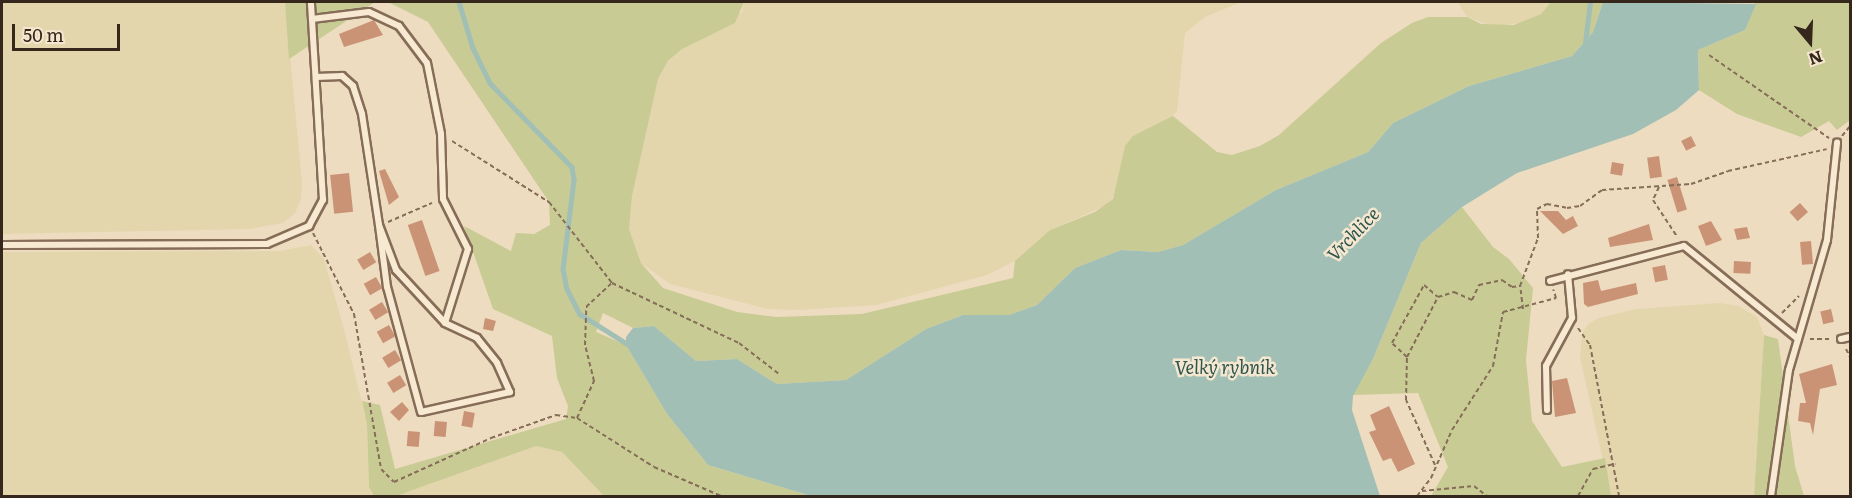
<!DOCTYPE html>
<html>
<head>
<meta charset="utf-8">
<style>
  body { margin:0 }
  #map { position:relative; width:1852px; height:498px; overflow:hidden; background:#eddcbf; font-family:Literata,serif }
  div>[style] { position:absolute }
  [style*='--x'] { left:calc(var(--x)*1px); top:calc(var(--y)*1px); width:calc(var(--w)*1px); rotate:calc(var(--a)*1deg) }
  .farmland>* { inset:0; background:#e3d6ad }
  .green>* { inset:0; background:#c8cb94 }
  .water>* { inset:0; background:#a2bfb5 }
  .stream>* { height:4.5px; margin:-2.25px; padding:0 2.25px; transform-origin:2.25px; border-radius:2.25px; background:#a2bfb5 }
  .building>* { inset:0; background:#cb9375; transform-origin:0 0 }
  .path>* { height:2px; margin-top:-1px; transform-origin:0; background:repeating-linear-gradient(90deg,#866d58 0 4.5px,transparent 0 7.5px) }
  .roads { filter:drop-shadow(2px 0 #866d58) drop-shadow(-2px 0 #866d58) drop-shadow(0 2px #866d58) drop-shadow(0 -2px #866d58) }
  .service>* { height:6px; margin:-3px; padding:0 3px; transform-origin:3px; border-radius:3px; background:#f8ead2 }
  span { translate:-50% -50%; white-space:nowrap; text-align:center; line-height:1.15; -webkit-text-stroke:5px #f5e7cf; paint-order:stroke }
  .water-label { font-size:18px; color:#2c554f; font-style:italic }
  .frame { position:absolute; inset:0; border:3px solid #35271c; pointer-events:none }
  .north { position:absolute; left:1780px; top:12px; width:60px; height:60px; -webkit-text-stroke:4px #f5e7cf; paint-order:stroke; rotate:161deg; font-size:16px; font-weight:700; line-height:24px; text-align:center; color:#35271c }
  .north::after { content:''; display:block; margin:auto; width:21px; height:27px; background:#35271c; clip-path:polygon(50% 0,100% 100%,50% 72%,0 100%) }
  .scale { position:absolute; left:12px; top:24px; width:108px; height:27px; box-sizing:border-box; border:3px solid #35271c; border-top:0; padding-left:8px; font-size:18px; line-height:21px; white-space:nowrap; color:#35271c; -webkit-text-stroke:4px #f5e7cf; paint-order:stroke }
</style>
</head>
<body>
<div id="map">
  <div class="farmland">
    <i style="clip-path:polygon(2px 2px,285px 2px,302px 182px,301px 199px,295px 213px,283px 223px,249px 229px,2px 234px)"></i>
    <i style="clip-path:polygon(744px 2px,1241px 2px,1205px 17px,1185px 33px,1177px 111px,1167px 121px,1133px 136px,1125px 147px,1118px 190px,1107px 205px,1050px 230px,1015px 261px,987px 275px,876px 305px,798px 310px,768px 309px,670px 284px,641px 263px,629px 229px,632px 196px,658px 79px,668px 62px,682px 49px,742px 12px)"></i>
    <i style="clip-path:polygon(1458px 2px,1551px 2px,1541px 14px,1523px 23px,1492px 26px,1467px 17px)"></i>
    <i style="clip-path:polygon(311px 245px,324px 259px,344px 329px,367px 424px,369px 487px,374px 496px,2px 496px,2px 252px,280px 251px)"></i>
    <i style="clip-path:polygon(1719px 303px,1738px 306px,1757px 317px,1764px 335px,1754px 496px,1611px 496px,1580px 357px,1582px 334px,1588px 324px,1599px 318px,1636px 309px)"></i>
    <i style="clip-path:polygon(536px 446px,562px 452px,604px 496px,396px 496px)"></i>
  </div>
  <div class="green">
    <i style="clip-path:polygon(285px 2px,375px 2px,289px 59px)"></i>
    <i style="clip-path:polygon(388px 2px,744px 2px,735px 23px,682px 49px,668px 61px,658px 79px,632px 196px,629px 229px,641px 263px,663px 288px,737px 312px,777px 317px,862px 314px,1013px 278px,1015px 261px,1050px 230px,1095px 212px,1113px 199px,1125px 146px,1133px 136px,1173px 116px,1217px 152px,1232px 155px,1260px 146px,1279px 135px,1381px 43px,1412px 23px,1428px 17px,1467px 17px,1481px 24px,1514px 25px,1541px 14px,1551px 2px,1603px 2px,1593px 32px,1572px 56px,1469px 86px,1393px 123px,1368px 152px,1276px 190px,1183px 245px,1158px 252px,1121px 250px,1075px 268px,1037px 305px,1009px 315px,963px 315px,926px 329px,846px 380px,777px 384px,737px 359px,696px 361px,654px 326px,633px 328px,603px 313px,596px 332px,626px 345px,667px 414px,708px 465px,811px 496px,604px 496px,562px 452px,536px 446px,396px 496px,374px 496px,369px 487px,367px 424px,362px 401px,380px 405px,395px 469px,566px 419px,568px 406px,557px 378px,552px 336px,493px 309px,464px 226px,511px 251px,516px 233px,534px 234px,550px 225px,549px 202px,428px 22px)"></i>
    <i style="clip-path:polygon(1755px 2px,1850px 2px,1850px 120px,1837px 130px,1829px 121px,1801px 137px,1737px 114px,1699px 90px,1698px 50px,1745px 30px)"></i>
    <i style="clip-path:polygon(1462px 207px,1493px 247px,1509px 259px,1533px 288px,1526px 360px,1532px 421px,1562px 467px,1605px 458px,1611px 496px,1431px 496px,1448px 467px,1418px 393px,1353px 395px,1373px 359px,1421px 243px)"></i>
    <i style="clip-path:polygon(1764px 335px,1778px 339px,1795px 466px,1804px 496px,1754px 496px)"></i>
  </div>
  <div class="water">
    <i style="clip-path:polygon(1603px 2px,1756px 4px,1745px 30px,1698px 50px,1699px 90px,1676px 110px,1633px 134px,1517px 173px,1462px 207px,1421px 243px,1373px 359px,1353px 396px,1352px 410px,1380px 496px,811px 496px,708px 465px,667px 414px,626px 345px,626px 337px,633px 328px,654px 326px,696px 361px,737px 359px,777px 384px,846px 380px,926px 329px,963px 315px,1009px 315px,1037px 305px,1075px 268px,1121px 250px,1158px 252px,1183px 245px,1276px 190px,1368px 152px,1393px 123px,1469px 86px,1572px 56px,1593px 32px)"></i>
  </div>
  <div class="stream">
    <i style="--x:459;--y:2;--w:48;--a:73.1"></i>
    <i style="--x:473;--y:48;--w:39;--a:64"></i>
    <i style="--x:490;--y:83;--w:117;--a:45.7"></i>
    <i style="--x:572;--y:167;--w:13;--a:81"></i>
    <i style="--x:574;--y:180;--w:90;--a:97"></i>
    <i style="--x:563;--y:269;--w:20;--a:79"></i>
    <i style="--x:567;--y:289;--w:28;--a:63"></i>
    <i style="--x:580;--y:314;--w:62;--a:32.4"></i>
    <i style="--x:1585;--y:43;--w:41;--a:-83"></i>
  </div>
  <div class="building">
    <i style="clip-path:polygon(374px 20px,383px 35px,344px 47px,339px 34px)"></i>
    <i style="left:1691px;top:136px;width:11px;height:11px;rotate:63deg"></i>
    <i style="left:1659px;top:156px;width:21px;height:12px;rotate:82deg"></i>
    <i style="left:1612px;top:162px;width:12px;height:12px;rotate:9deg"></i>
    <i style="clip-path:polygon(385px 169px,399px 197px,389px 205px,379px 171px)"></i>
    <i style="left:349px;top:173px;width:39px;height:19px;rotate:84deg"></i>
    <i style="left:1677px;top:177px;width:34px;height:10px;rotate:73deg"></i>
    <i style="left:1800px;top:203px;width:12px;height:14px;rotate:48deg"></i>
    <i style="clip-path:polygon(1540px 211px,1558px 211px,1566px 220px,1573px 216px,1578px 226px,1563px 234px)"></i>
    <i style="left:422px;top:220px;width:54px;height:15px;rotate:71deg"></i>
    <i style="clip-path:polygon(1711px 221px,1722px 240px,1706px 246px,1698px 226px)"></i>
    <i style="clip-path:polygon(1649px 224px,1653px 240px,1610px 247px,1608px 238px)"></i>
    <i style="clip-path:polygon(1747px 227px,1750px 238px,1737px 240px,1734px 229px)"></i>
    <i style="left:1811px;top:241px;width:23px;height:11px;rotate:85deg"></i>
    <i style="left:370px;top:252px;width:12px;height:15px;rotate:59deg"></i>
    <i style="left:1734px;top:261px;width:17px;height:12px;rotate:3deg"></i>
    <i style="left:1665px;top:265px;width:15px;height:13px;rotate:79deg"></i>
    <i style="left:376px;top:277px;width:13px;height:14px;rotate:61deg"></i>
    <i style="clip-path:polygon(1598px 280px,1601px 291px,1636px 283px,1638px 294px,1588px 307px,1584px 304px,1583px 283px)"></i>
    <i style="left:382px;top:302px;width:12px;height:15px;rotate:59deg"></i>
    <i style="left:1831px;top:309px;width:13px;height:11px;rotate:77deg"></i>
    <i style="clip-path:polygon(485px 318px,496px 321px,493px 331px,483px 329px)"></i>
    <i style="left:389px;top:325px;width:13px;height:14px;rotate:61deg"></i>
    <i style="left:395px;top:350px;width:12px;height:15px;rotate:59deg"></i>
    <i style="clip-path:polygon(1832px 364px,1837px 385px,1820px 389px,1813px 435px,1810px 423px,1798px 421px,1800px 403px,1806px 403px,1799px 374px)"></i>
    <i style="left:400px;top:375px;width:12px;height:15px;rotate:59deg"></i>
    <i style="clip-path:polygon(1567px 378px,1576px 413px,1555px 417px,1552px 381px)"></i>
    <i style="clip-path:polygon(402px 402px,409px 410px,399px 421px,390px 412px)"></i>
    <i style="clip-path:polygon(1389px 406px,1415px 464px,1398px 472px,1391px 458px,1383px 461px,1369px 432px,1376px 430px,1370px 415px)"></i>
    <i style="left:464px;top:411px;width:11px;height:15px;rotate:10deg"></i>
    <i style="left:435px;top:421px;width:12px;height:15px;rotate:5deg"></i>
    <i style="left:408px;top:431px;width:12px;height:15px;rotate:5deg"></i>
  </div>
  <div class="path">
    <i style="--x:1709;--y:55;--w:146;--a:34.7"></i>
    <i style="--x:1842;--y:136;--w:13;--a:-51"></i>
    <i style="--x:452;--y:141;--w:115;--a:32.2"></i>
    <i style="--x:549;--y:202;--w:103;--a:52.1"></i>
    <i style="--x:612;--y:283;--w:140;--a:25.3"></i>
    <i style="--x:739;--y:343;--w:51;--a:37.8"></i>
    <i style="--x:1659;--y:187;--w:14;--a:115"></i>
    <i style="--x:1653;--y:200;--w:45;--a:56.7"></i>
    <i style="--x:388;--y:222;--w:48;--a:-23.4"></i>
    <i style="--x:313;--y:233;--w:91;--a:63.2"></i>
    <i style="--x:354;--y:314;--w:157;--a:80.1"></i>
    <i style="--x:381;--y:469;--w:18;--a:45"></i>
    <i style="--x:394;--y:482;--w:107;--a:-24.4"></i>
    <i style="--x:491;--y:438;--w:69;--a:-19.5"></i>
    <i style="--x:556;--y:415;--w:21;--a:8"></i>
    <i style="--x:577;--y:418;--w:91;--a:32.5"></i>
    <i style="--x:654;--y:467;--w:73;--a:23.4"></i>
    <i style="--x:1523;--y:309;--w:23;--a:-97"></i>
    <i style="--x:1520;--y:286;--w:51;--a:-69.4"></i>
    <i style="--x:1538;--y:238;--w:29;--a:-92"></i>
    <i style="--x:1537;--y:209;--w:11;--a:-27"></i>
    <i style="--x:1547;--y:204;--w:20;--a:11"></i>
    <i style="--x:1567;--y:208;--w:13;--a:-9"></i>
    <i style="--x:1580;--y:206;--w:27;--a:-36"></i>
    <i style="--x:1602;--y:190;--w:89;--a:-3.9"></i>
    <i style="--x:1691;--y:184;--w:39;--a:-19"></i>
    <i style="--x:1728;--y:171;--w:101;--a:-12.5"></i>
    <i style="--x:1782;--y:313;--w:24;--a:-45"></i>
    <i style="--x:1578;--y:328;--w:21;--a:55"></i>
    <i style="--x:1590;--y:345;--w:154;--a:79.1"></i>
    <i style="--x:1810;--y:339;--w:21;--a:0"></i>
    <i style="--x:1846;--y:349;--w:9;--a:63"></i>
    <i style="--x:1407;--y:357;--w:21;--a:-137"></i>
    <i style="--x:1392;--y:343;--w:66;--a:-61.1"></i>
    <i style="--x:1424;--y:285;--w:18;--a:41"></i>
    <i style="--x:577;--y:418;--w:41;--a:-65.3"></i>
    <i style="--x:594;--y:381;--w:37;--a:-104"></i>
    <i style="--x:585;--y:345;--w:38;--a:-88"></i>
    <i style="--x:586;--y:307;--w:35;--a:-43"></i>
    <i style="--x:1435;--y:465;--w:71;--a:-114"></i>
    <i style="--x:1406;--y:400;--w:43;--a:-88.7"></i>
    <i style="--x:1407;--y:357;--w:68;--a:-62.7"></i>
    <i style="--x:1438;--y:297;--w:17;--a:-17"></i>
    <i style="--x:1454;--y:292;--w:20;--a:24"></i>
    <i style="--x:1472;--y:300;--w:17;--a:-65"></i>
    <i style="--x:1479;--y:285;--w:24;--a:-12"></i>
    <i style="--x:1502;--y:280;--w:12;--a:35"></i>
    <i style="--x:1512;--y:287;--w:8;--a:-7"></i>
    <i style="--x:1422;--y:491;--w:52;--a:-5.5"></i>
    <i style="--x:1474;--y:486;--w:16;--a:38"></i>
    <i style="--x:1417;--y:496;--w:23;--a:-52"></i>
    <i style="--x:1431;--y:478;--w:52;--a:-66.4"></i>
    <i style="--x:1452;--y:430;--w:76;--a:-57.4"></i>
    <i style="--x:1493;--y:366;--w:55;--a:-79.5"></i>
    <i style="--x:1503;--y:312;--w:55;--a:-14.8"></i>
    <i style="--x:1556;--y:298;--w:9;--a:-108"></i>
    <i style="--x:1578;--y:496;--w:31;--a:-61"></i>
    <i style="--x:1593;--y:469;--w:23;--a:-13"></i>
  </div>
  <div class="roads">
    <div class="service">
      <i style="--x:312;--y:19;--w:57;--a:-7"></i>
      <i style="--x:369;--y:12;--w:33;--a:25"></i>
      <i style="--x:399;--y:26;--w:46;--a:52.9"></i>
      <i style="--x:427;--y:63;--w:72;--a:78.8"></i>
      <i style="--x:441;--y:134;--w:65;--a:88.2"></i>
      <i style="--x:443;--y:199;--w:56;--a:63.4"></i>
      <i style="--x:468;--y:249;--w:77;--a:107.3"></i>
      <i style="--x:316;--y:77;--w:26;--a:-2"></i>
      <i style="--x:342;--y:76;--w:15;--a:42"></i>
      <i style="--x:353;--y:86;--w:29;--a:72"></i>
      <i style="--x:362;--y:114;--w:112;--a:81.3"></i>
      <i style="--x:379;--y:225;--w:48;--a:69.3"></i>
      <i style="--x:396;--y:270;--w:72;--a:47.2"></i>
      <i style="--x:445;--y:323;--w:35;--a:25"></i>
      <i style="--x:477;--y:338;--w:32;--a:51"></i>
      <i style="--x:497;--y:363;--w:32;--a:66"></i>
      <i style="--x:510;--y:392;--w:91;--a:167.3"></i>
      <i style="--x:421;--y:412;--w:130;--a:-105.2"></i>
      <i style="--x:387;--y:287;--w:63;--a:-97.4"></i>
      <i style="--x:2;--y:245;--w:265;--a:-0.2"></i>
      <i style="--x:267;--y:244;--w:46;--a:-23.2"></i>
      <i style="--x:309;--y:226;--w:30;--a:-62"></i>
      <i style="--x:323;--y:200;--w:198;--a:-93.5"></i>
      <i style="--x:1550;--y:281;--w:138;--a:-14.6"></i>
      <i style="--x:1684;--y:246;--w:147;--a:39.2"></i>
      <i style="--x:1841;--y:339;--w:9;--a:-13"></i>
      <i style="--x:1547;--y:410;--w:44;--a:-91.3"></i>
      <i style="--x:1546;--y:366;--w:55;--a:-61.6"></i>
      <i style="--x:1572;--y:318;--w:44;--a:-95.2"></i>
      <i style="--x:1771;--y:496;--w:127;--a:-81.9"></i>
      <i style="--x:1789;--y:370;--w:135;--a:-73.7"></i>
      <i style="--x:1827;--y:240;--w:98;--a:-84.1"></i>
    </div>
  </div>
  <div class="water-label">
    <span style="left:1353px;top:234px;rotate:-46deg">Vrchlice</span>
    <span style="left:1225px;top:367px">Velký rybník</span>
  </div>
  <div class="frame"></div>
  <div class="north">N</div>
  <div class="scale">50 m</div>
</div>
</body>
</html>
